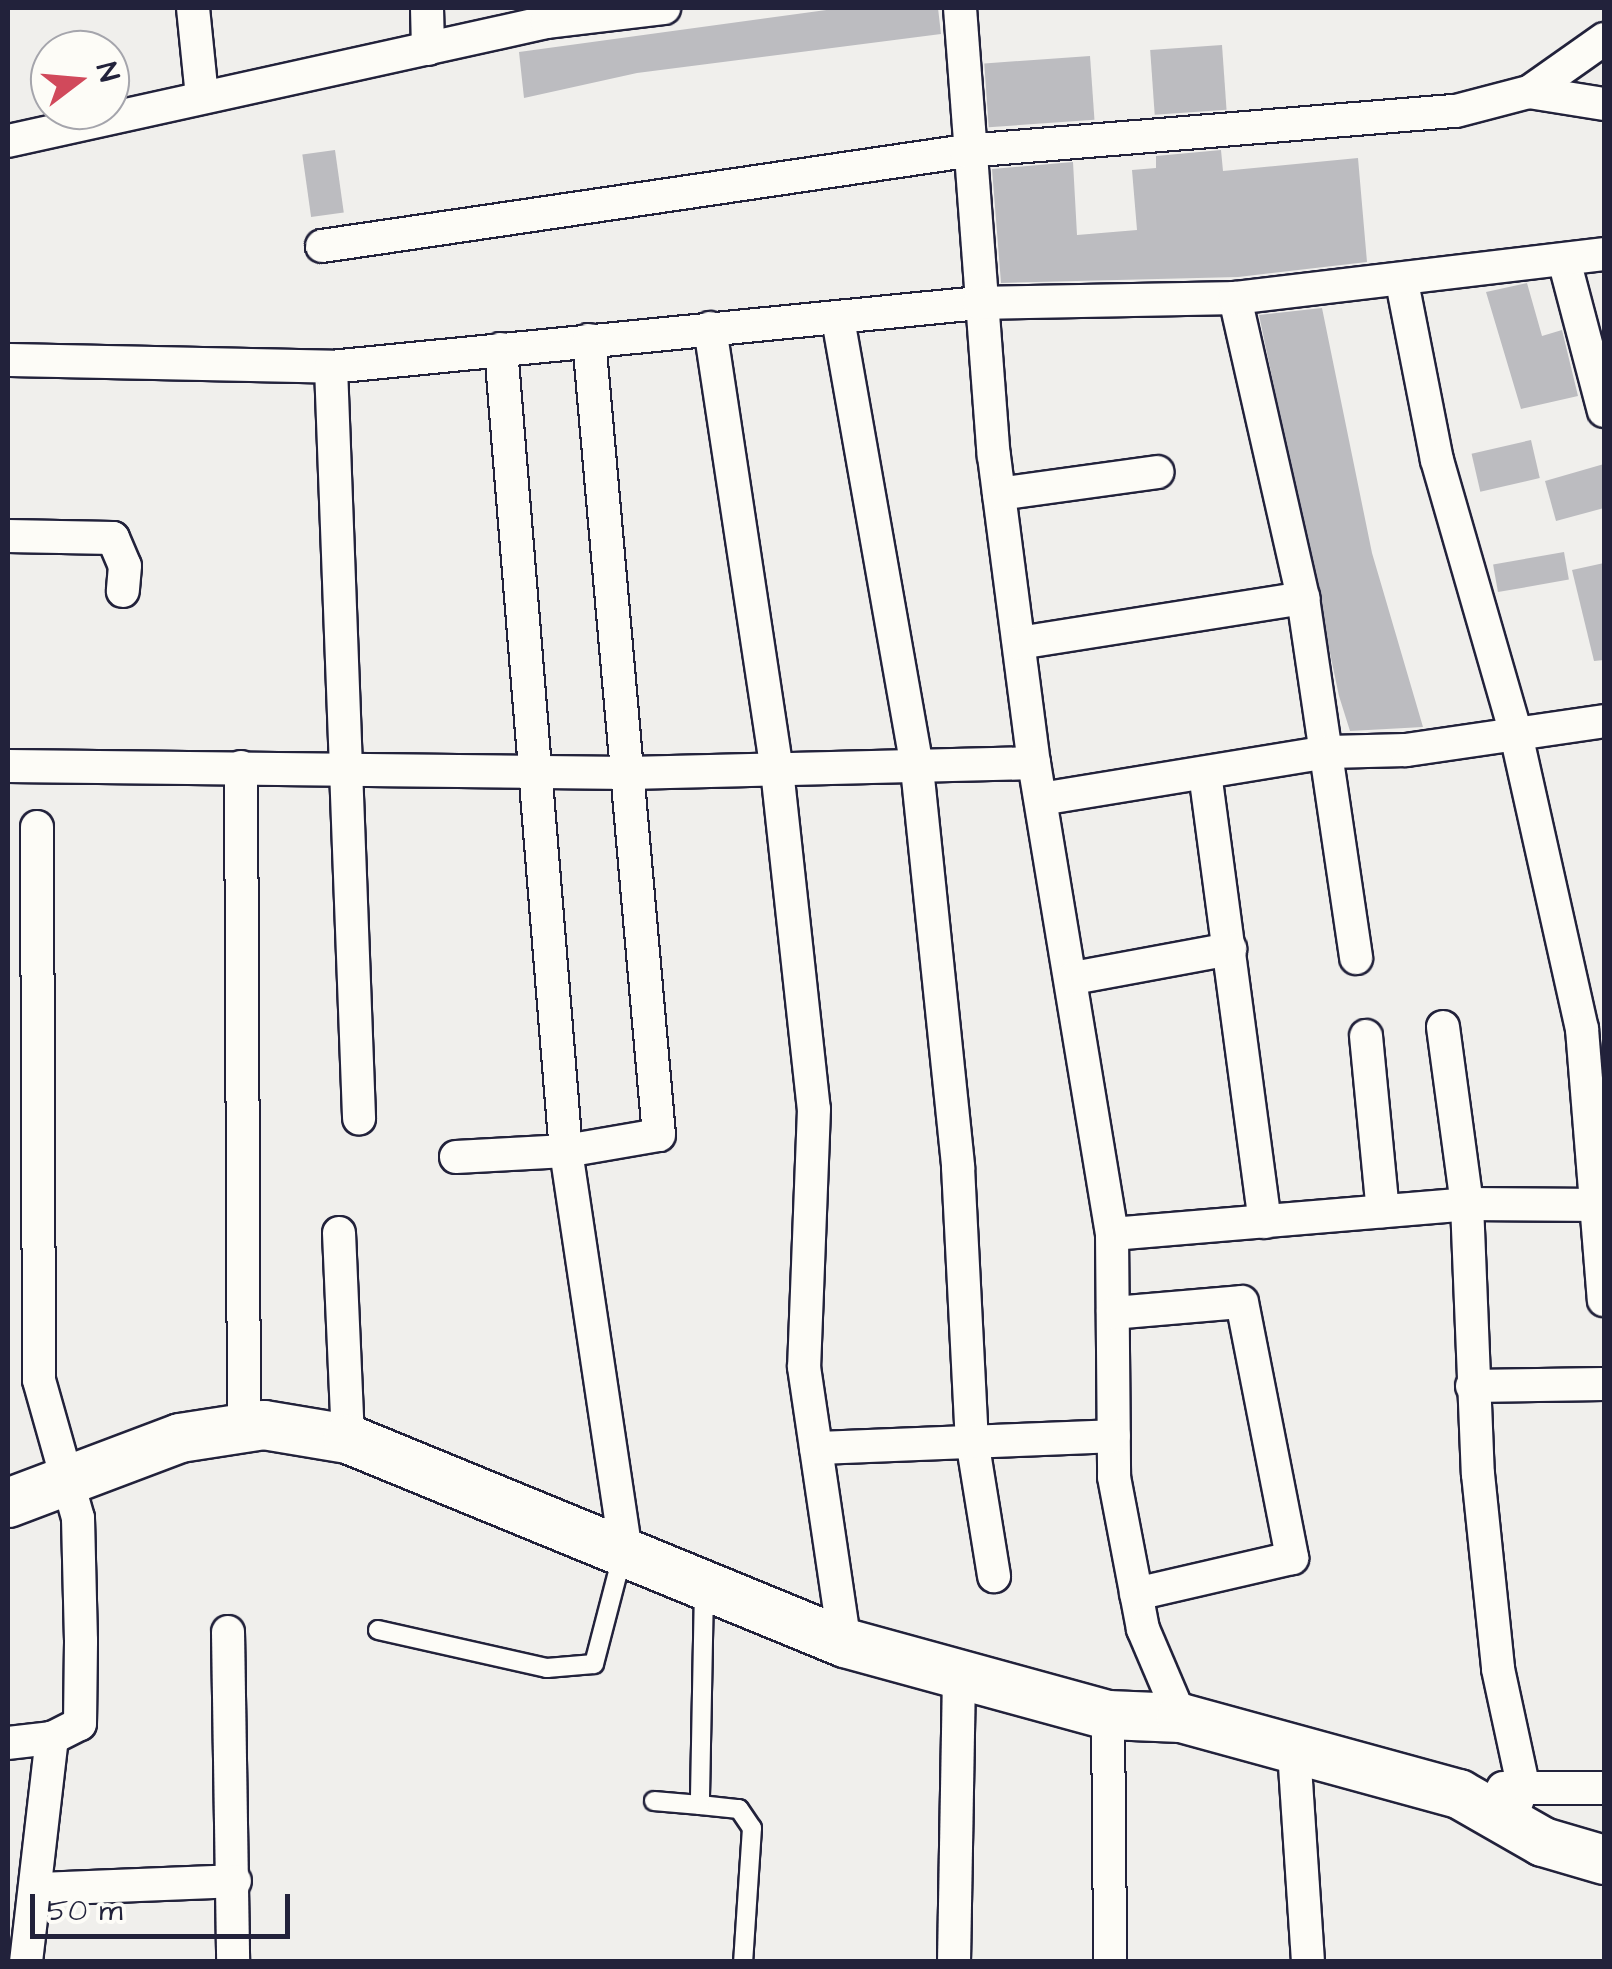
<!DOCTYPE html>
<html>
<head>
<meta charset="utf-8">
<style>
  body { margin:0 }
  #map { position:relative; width:1612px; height:1969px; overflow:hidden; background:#f0efec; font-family:"Architects Daughter",sans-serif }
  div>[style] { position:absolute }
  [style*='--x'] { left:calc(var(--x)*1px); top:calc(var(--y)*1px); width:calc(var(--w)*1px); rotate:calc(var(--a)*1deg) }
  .building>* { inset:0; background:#bcbcc0; transform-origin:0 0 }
  .roads { filter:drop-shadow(2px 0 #22223b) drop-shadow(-2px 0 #22223b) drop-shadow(0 2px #22223b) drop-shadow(0 -2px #22223b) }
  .lane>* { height:18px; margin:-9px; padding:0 9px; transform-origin:9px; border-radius:9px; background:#fdfcf7 }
  .street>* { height:32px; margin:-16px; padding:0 16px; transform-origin:16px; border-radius:16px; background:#fdfcf7 }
  .secondary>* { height:48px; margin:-24px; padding:0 24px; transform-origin:24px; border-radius:24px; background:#fdfcf7 }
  span { translate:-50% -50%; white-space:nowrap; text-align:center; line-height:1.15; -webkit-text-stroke:10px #fdfcf7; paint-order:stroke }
  .frame { position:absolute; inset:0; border:10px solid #22223b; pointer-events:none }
  .north { position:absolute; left:30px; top:30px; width:100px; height:100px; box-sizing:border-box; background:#fdfcf7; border:2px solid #a5a5ac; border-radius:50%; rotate:74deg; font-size:28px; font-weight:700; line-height:40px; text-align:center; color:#22223b }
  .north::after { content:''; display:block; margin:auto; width:35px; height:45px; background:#d1495b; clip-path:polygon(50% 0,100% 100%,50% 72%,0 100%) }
  .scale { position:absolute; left:30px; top:1894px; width:260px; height:45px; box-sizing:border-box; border:5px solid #22223b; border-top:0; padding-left:12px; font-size:30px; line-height:35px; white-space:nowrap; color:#22223b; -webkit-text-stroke:8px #fdfcf7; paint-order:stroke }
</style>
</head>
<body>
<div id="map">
  <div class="building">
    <i style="clip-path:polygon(841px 8px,938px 8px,941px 34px,637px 73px,524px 98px,519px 52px)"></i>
    <i style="left:1222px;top:45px;width:65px;height:72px;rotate:86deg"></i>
    <i style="left:1090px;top:56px;width:64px;height:106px;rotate:86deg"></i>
    <i style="left:335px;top:150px;width:63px;height:33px;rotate:82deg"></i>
    <i style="clip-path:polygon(1221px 150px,1223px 171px,1358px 158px,1367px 262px,1238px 277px,1001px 283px,992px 169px,1073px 162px,1077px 235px,1137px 230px,1132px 170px,1156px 168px,1156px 156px)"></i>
    <i style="clip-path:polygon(1527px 283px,1542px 336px,1562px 330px,1578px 396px,1521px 409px,1486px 292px)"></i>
    <i style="clip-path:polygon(1322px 308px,1372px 553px,1423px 727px,1350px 731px,1339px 696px,1259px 315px)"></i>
    <i style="left:1531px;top:440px;width:39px;height:61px;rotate:77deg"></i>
    <i style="clip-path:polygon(1604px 464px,1604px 508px,1556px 521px,1545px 481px)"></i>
    <i style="left:1564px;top:552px;width:28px;height:72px;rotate:80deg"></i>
    <i style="clip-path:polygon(1604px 563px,1604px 660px,1594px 661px,1572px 570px)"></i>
  </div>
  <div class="roads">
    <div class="lane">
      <i style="--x:704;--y:1588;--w:217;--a:91.1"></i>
      <i style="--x:700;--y:1805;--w:39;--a:6"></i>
      <i style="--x:739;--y:1809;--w:23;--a:56"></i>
      <i style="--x:752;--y:1828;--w:134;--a:93.8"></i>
      <i style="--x:378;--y:1630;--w:173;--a:12.7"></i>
      <i style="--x:547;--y:1668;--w:47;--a:-4.9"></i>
      <i style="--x:594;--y:1664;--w:115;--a:-75.4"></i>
      <i style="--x:654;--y:1801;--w:46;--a:5"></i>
    </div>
    <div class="street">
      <i style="--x:193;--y:8;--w:89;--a:84.2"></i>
      <i style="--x:427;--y:8;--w:41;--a:88.6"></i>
      <i style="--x:960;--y:8;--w:449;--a:85.7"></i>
      <i style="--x:994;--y:456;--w:310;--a:82.6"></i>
      <i style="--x:1034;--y:763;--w:477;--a:80.6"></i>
      <i style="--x:1112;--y:1234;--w:243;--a:89.5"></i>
      <i style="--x:1114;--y:1477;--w:155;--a:79.2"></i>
      <i style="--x:1143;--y:1629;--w:97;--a:66.9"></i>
      <i style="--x:1529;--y:92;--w:92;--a:-35.2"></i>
      <i style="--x:8;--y:141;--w:552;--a:-12.45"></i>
      <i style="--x:547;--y:22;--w:118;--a:-6.8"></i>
      <i style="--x:322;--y:246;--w:651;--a:-8.39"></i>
      <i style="--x:966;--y:151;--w:492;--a:-4.7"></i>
      <i style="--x:1456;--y:111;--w:75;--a:-14.6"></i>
      <i style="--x:1529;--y:92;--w:76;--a:9.1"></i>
      <i style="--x:1564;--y:260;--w:156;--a:75.2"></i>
      <i style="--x:1402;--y:282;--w:181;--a:78.9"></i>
      <i style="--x:1437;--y:460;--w:285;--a:73.9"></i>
      <i style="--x:1516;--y:734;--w:302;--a:77.4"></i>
      <i style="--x:1582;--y:1029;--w:272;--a:85.4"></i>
      <i style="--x:1235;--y:298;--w:308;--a:77.2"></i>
      <i style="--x:1303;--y:598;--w:364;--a:81.6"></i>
      <i style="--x:838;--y:319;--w:456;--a:80"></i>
      <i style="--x:917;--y:768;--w:401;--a:84.1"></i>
      <i style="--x:958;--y:1167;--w:273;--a:87.1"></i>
      <i style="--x:972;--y:1440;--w:138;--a:80.8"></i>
      <i style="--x:710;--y:328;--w:447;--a:81.4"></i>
      <i style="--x:777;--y:770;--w:341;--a:83.8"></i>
      <i style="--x:814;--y:1109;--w:258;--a:92.2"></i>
      <i style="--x:804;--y:1367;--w:279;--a:81.6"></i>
      <i style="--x:501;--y:349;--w:805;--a:85.37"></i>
      <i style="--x:566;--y:1151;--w:400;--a:81.5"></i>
      <i style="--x:8;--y:360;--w:323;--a:1.2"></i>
      <i style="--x:331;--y:367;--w:651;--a:-5.64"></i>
      <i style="--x:979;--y:303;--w:256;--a:-1.1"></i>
      <i style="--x:1235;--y:298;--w:372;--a:-6.8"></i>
      <i style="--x:331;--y:367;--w:752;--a:87.86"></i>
      <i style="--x:999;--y:494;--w:160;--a:-7.9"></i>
      <i style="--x:8;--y:536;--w:105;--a:1.1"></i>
      <i style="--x:113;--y:538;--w:30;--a:67"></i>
      <i style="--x:125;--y:566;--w:25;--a:95"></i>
      <i style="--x:1019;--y:643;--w:288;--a:-9"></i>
      <i style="--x:8;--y:766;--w:621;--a:0.65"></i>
      <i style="--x:629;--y:773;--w:405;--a:-1.4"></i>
      <i style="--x:241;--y:767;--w:661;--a:89.74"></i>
      <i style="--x:1205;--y:773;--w:453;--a:82.4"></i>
      <i style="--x:1041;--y:799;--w:292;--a:-9.3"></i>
      <i style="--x:1329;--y:752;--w:77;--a:-1.5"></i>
      <i style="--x:1406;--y:750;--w:200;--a:-8.3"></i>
      <i style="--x:1073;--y:978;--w:160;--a:-10.5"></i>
      <i style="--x:1443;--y:1027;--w:179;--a:82.3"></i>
      <i style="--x:1467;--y:1204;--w:270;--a:87.7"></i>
      <i style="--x:1478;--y:1474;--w:196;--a:84.1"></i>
      <i style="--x:1498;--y:1669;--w:119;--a:77.8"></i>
      <i style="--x:1523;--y:1785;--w:35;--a:110"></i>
      <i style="--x:1366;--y:1036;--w:176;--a:84.5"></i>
      <i style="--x:456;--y:1157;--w:110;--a:-3.1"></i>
      <i style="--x:566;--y:1151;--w:94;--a:-9.8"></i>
      <i style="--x:659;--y:1135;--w:798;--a:-95.03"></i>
      <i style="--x:339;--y:1233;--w:206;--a:87.5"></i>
      <i style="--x:1112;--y:1234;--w:356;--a:-4.8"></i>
      <i style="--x:1467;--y:1204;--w:137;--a:0.4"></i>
      <i style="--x:1113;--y:1313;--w:129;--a:-4.9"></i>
      <i style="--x:1242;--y:1302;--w:261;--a:78.9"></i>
      <i style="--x:1292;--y:1558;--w:160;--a:167"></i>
      <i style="--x:1472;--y:1386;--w:132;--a:-0.9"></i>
      <i style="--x:816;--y:1448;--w:298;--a:-2.3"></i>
      <i style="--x:228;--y:1632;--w:330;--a:89.1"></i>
      <i style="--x:1108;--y:1715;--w:247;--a:89.5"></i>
      <i style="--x:8;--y:1743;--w:44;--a:-6.5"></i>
      <i style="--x:1294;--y:1751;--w:211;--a:86.2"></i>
      <i style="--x:1503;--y:1788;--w:101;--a:0"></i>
      <i style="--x:37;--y:1889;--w:198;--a:-2.3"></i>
      <i style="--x:26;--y:1962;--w:226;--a:-83.4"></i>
      <i style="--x:52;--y:1738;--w:31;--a:-27"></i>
      <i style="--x:80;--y:1724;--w:83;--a:-89.3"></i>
      <i style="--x:81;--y:1641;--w:123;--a:-91.4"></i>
      <i style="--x:78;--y:1518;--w:143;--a:-105.8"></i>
      <i style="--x:39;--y:1380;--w:553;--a:-90.21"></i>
      <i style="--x:954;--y:1962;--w:287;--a:-89"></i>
    </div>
    <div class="secondary">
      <i style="--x:8;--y:1503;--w:184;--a:-20.7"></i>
      <i style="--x:180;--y:1438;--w:85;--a:-8.8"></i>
      <i style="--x:264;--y:1425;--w:85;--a:9.5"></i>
      <i style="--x:348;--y:1439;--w:537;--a:22.32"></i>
      <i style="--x:845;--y:1643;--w:273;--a:15.3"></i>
      <i style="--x:1108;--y:1715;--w:73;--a:2.4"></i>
      <i style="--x:1181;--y:1718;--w:288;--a:15.3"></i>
      <i style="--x:1459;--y:1794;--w:97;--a:29.7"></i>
      <i style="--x:1543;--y:1842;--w:64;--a:16.4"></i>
    </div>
  </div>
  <div class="frame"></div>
  <div class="north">N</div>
  <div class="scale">50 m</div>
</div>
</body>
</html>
